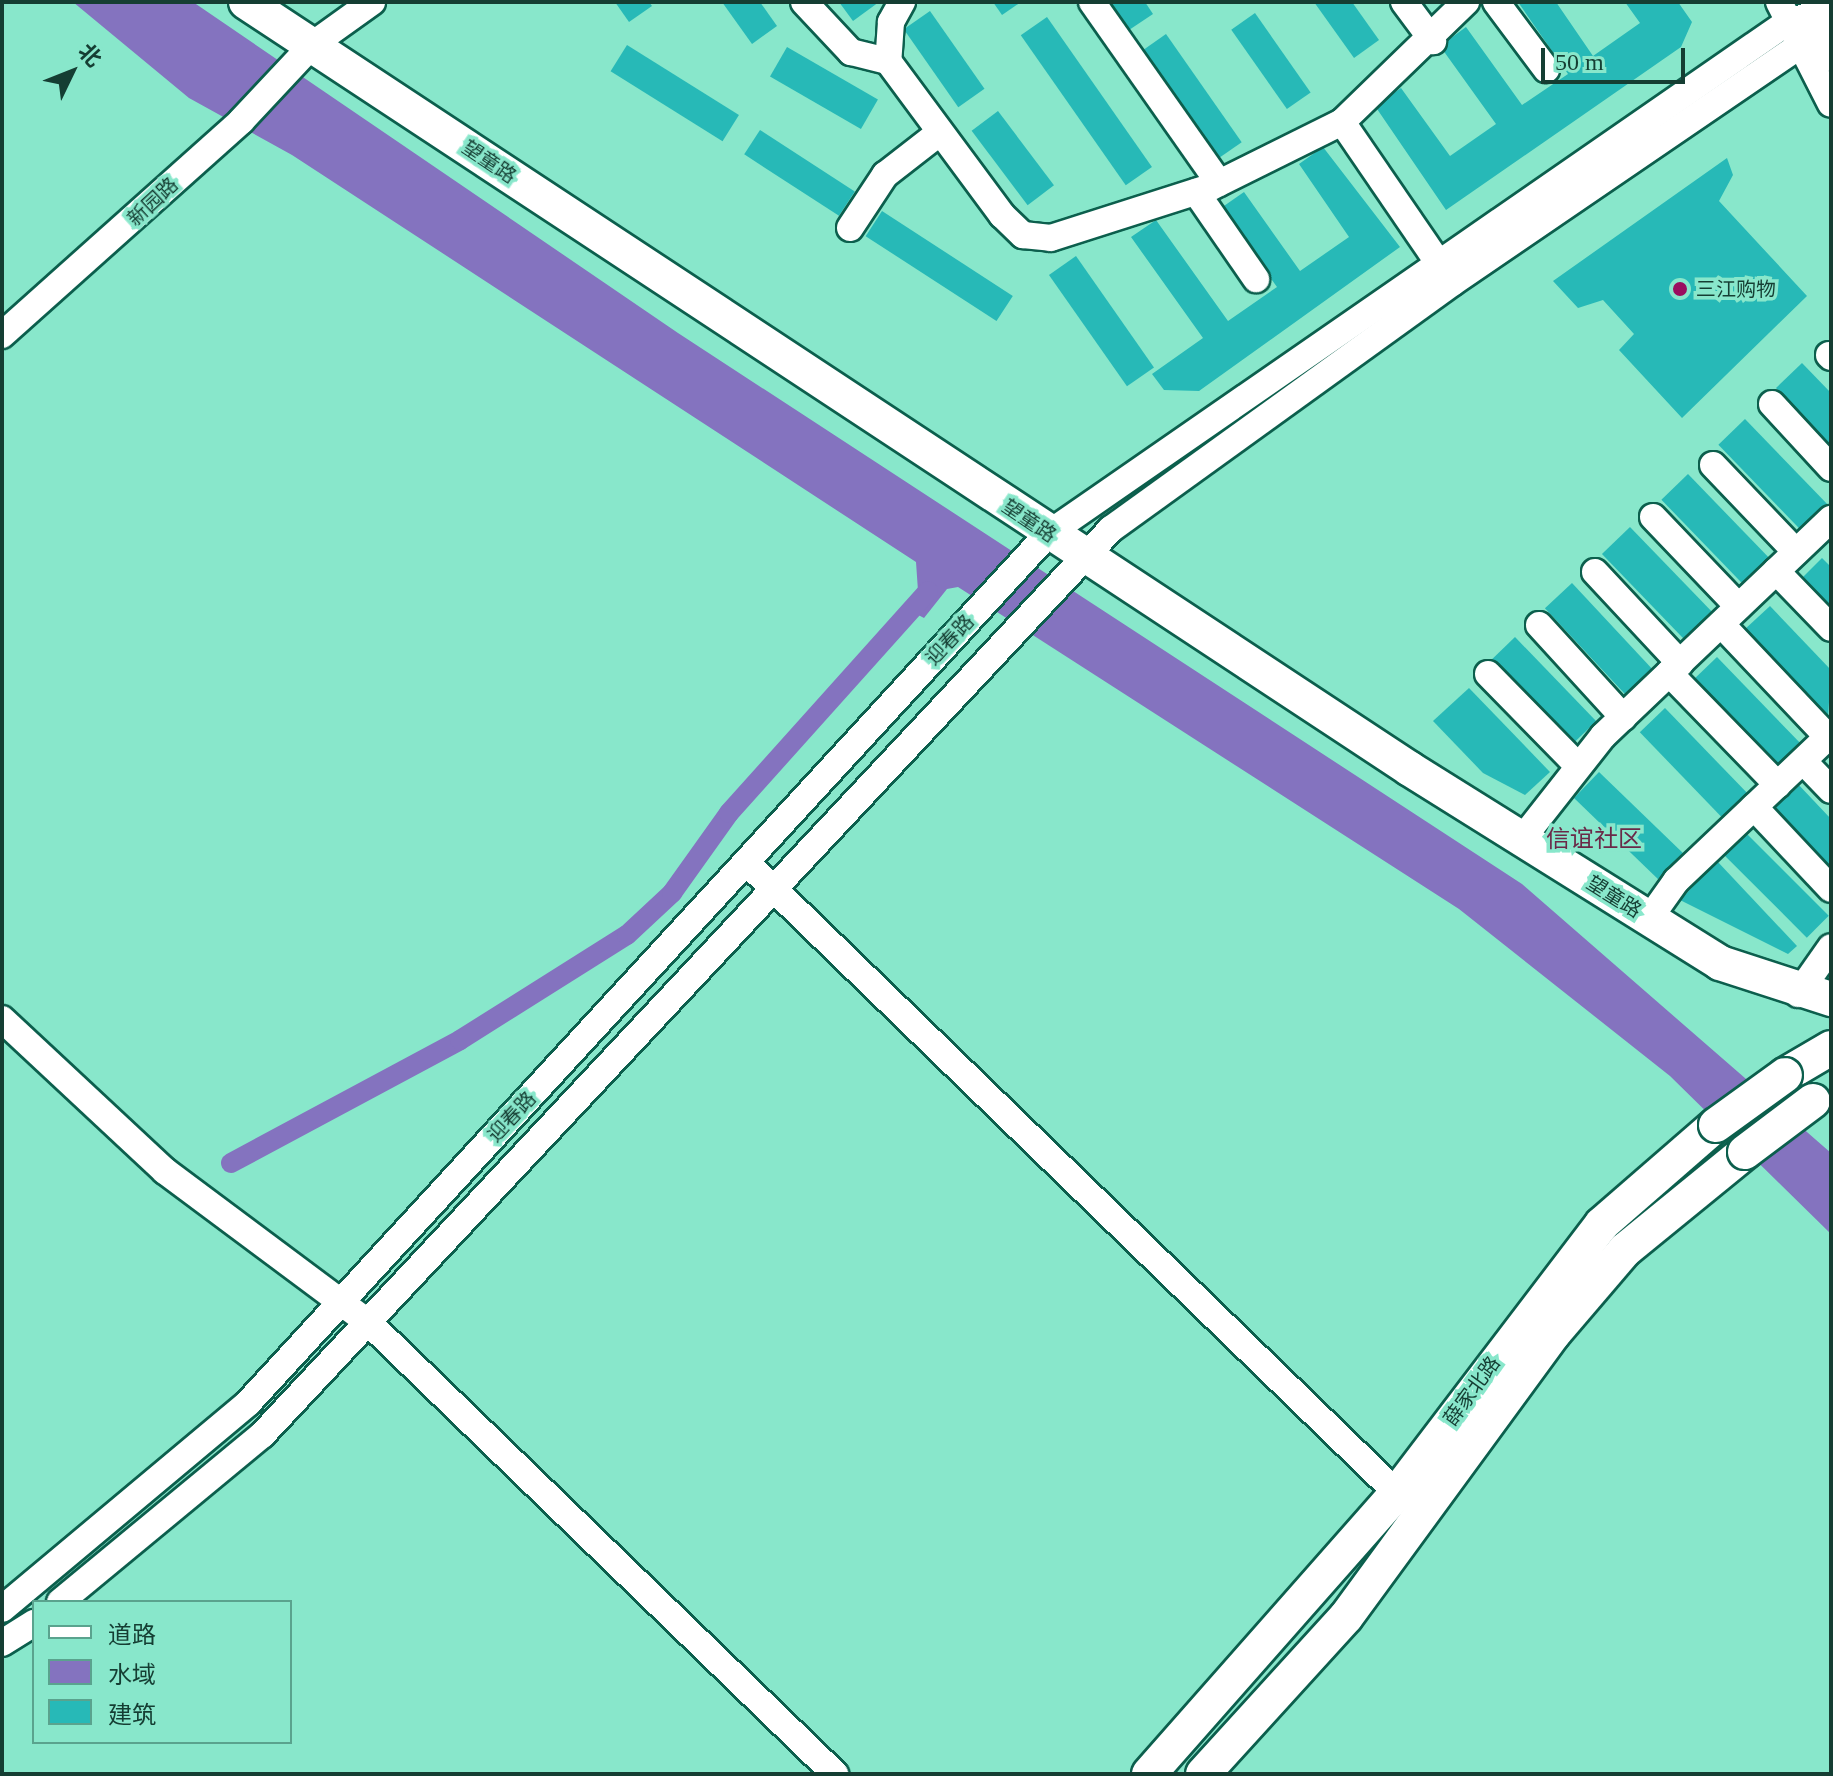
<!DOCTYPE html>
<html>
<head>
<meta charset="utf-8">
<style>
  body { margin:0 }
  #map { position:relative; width:1833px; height:1776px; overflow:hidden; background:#88e7cb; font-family:"Times New Roman","Noto Sans SC",serif }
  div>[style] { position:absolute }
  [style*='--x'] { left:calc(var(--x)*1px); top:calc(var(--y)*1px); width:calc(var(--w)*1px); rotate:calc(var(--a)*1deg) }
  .water>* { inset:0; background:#8473bf }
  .canal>* { height:20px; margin:-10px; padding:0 10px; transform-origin:10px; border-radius:10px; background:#8473bf }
  .building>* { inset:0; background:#27b9b7; transform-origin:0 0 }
  .roads { filter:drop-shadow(2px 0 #0c5f4d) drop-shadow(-2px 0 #0c5f4d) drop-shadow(0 2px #0c5f4d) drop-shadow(0 -2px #0c5f4d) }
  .minor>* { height:26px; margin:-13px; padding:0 13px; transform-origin:13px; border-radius:13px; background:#fff }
  .major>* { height:34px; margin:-17px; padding:0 17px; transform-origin:17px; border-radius:17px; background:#fff }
  .bridges { filter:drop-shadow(2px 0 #0c5f4d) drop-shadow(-2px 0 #0c5f4d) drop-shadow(0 2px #0c5f4d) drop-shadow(0 -2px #0c5f4d) }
  .major-bridge>* { height:34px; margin:-17px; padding:0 17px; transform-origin:17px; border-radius:17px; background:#fff }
  .dots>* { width:22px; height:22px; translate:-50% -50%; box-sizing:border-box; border:4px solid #88e7cb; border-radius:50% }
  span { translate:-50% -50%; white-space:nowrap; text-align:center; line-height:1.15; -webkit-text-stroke:7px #88e7cb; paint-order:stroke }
  .street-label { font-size:20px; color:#153e33 }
  .poi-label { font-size:20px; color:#153e33 }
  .left { translate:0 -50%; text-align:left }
  .quarter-label { font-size:24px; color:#6a2948 }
  .frame { position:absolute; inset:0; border:4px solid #153e33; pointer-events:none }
  .legend { position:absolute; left:32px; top:1600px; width:260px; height:144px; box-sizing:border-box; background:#88e7cb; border:2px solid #5aa38e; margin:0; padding:10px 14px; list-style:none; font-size:24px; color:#153e33 }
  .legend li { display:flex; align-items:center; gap:16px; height:40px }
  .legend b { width:40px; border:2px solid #5aa38e }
  .north { position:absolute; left:32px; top:32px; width:80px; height:80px; -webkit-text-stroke:6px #88e7cb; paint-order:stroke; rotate:47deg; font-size:22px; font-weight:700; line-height:32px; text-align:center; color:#153e33 }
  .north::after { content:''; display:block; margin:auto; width:28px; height:36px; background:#153e33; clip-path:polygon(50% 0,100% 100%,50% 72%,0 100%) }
  .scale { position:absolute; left:1541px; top:48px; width:144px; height:36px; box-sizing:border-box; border:4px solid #153e33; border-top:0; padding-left:10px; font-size:24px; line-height:28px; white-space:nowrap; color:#153e33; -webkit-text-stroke:6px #88e7cb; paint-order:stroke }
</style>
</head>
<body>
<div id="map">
  <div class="water">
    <i style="clip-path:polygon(73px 2px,193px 2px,678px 333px,1522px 884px,1831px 1153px,1831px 1234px,1670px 1076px,1459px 909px,958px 587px,947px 589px,924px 618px,903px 607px,918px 591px,916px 562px,292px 155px,189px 98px)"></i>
  </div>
  <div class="canal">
    <i style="--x:231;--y:1163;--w:260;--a:-28.2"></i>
    <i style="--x:460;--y:1040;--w:197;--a:-32.2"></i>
    <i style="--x:627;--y:935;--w:62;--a:-43"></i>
    <i style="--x:672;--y:893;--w:98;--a:-54.5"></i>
    <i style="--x:729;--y:813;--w:298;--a:-48.1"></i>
  </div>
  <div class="building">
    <i style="clip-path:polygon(615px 2px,649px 2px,652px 6px,629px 22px)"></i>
    <i style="clip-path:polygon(722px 2px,760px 2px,777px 26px,752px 44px)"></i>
    <i style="clip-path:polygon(839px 2px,879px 2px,853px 21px)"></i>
    <i style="clip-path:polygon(993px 2px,1021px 2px,1002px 15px)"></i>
    <i style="clip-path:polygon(1106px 2px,1145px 2px,1153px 14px,1126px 32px)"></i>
    <i style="clip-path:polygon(1314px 2px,1352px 2px,1379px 40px,1354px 58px)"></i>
    <i style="clip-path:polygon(1518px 2px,1556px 2px,1593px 56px,1640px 23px,1625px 2px,1678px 2px,1692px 22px,1681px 47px,1446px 210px,1375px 106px,1401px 88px,1450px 156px,1496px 124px,1440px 46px,1466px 27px,1522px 105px,1568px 74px)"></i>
    <i style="left:930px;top:11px;width:95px;height:32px;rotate:55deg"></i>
    <i style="left:1255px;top:13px;width:97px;height:29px;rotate:55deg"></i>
    <i style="left:1047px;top:17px;width:183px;height:32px;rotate:55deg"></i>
    <i style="left:1166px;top:34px;width:132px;height:30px;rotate:55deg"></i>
    <i style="left:627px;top:45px;width:132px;height:31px;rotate:32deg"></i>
    <i style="left:787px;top:47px;width:105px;height:34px;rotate:30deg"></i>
    <i style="left:998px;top:111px;width:93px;height:33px;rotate:53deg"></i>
    <i style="left:760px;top:130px;width:113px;height:29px;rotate:33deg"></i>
    <i style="clip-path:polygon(1323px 147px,1400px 247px,1199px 391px,1164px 390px,1152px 374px,1203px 338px,1131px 237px,1156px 220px,1228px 321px,1277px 287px,1221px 208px,1244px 192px,1300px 271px,1349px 237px,1299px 164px)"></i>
    <i style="clip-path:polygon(1727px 158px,1733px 175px,1719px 201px,1807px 296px,1682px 418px,1619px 350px,1634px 334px,1603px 300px,1578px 308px,1553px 281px)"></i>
    <i style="left:882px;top:211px;width:156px;height:30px;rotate:33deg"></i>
    <i style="left:1076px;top:256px;width:136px;height:33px;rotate:55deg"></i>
    <i style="clip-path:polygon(1802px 363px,1831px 393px,1831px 446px,1776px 388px)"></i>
    <i style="left:1745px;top:419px;width:120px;height:37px;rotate:46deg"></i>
    <i style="left:1688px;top:474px;width:119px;height:37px;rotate:46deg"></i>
    <i style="left:1630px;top:527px;width:119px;height:39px;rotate:46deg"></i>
    <i style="clip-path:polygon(1822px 558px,1831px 567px,1831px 615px,1798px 582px)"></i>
    <i style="left:1572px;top:583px;width:120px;height:37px;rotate:47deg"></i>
    <i style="clip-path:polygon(1770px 606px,1831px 670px,1828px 718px,1744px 630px)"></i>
    <i style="left:1515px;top:637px;width:117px;height:37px;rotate:46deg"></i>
    <i style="left:1717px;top:657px;width:120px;height:35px;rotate:46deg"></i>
    <i style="clip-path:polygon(1469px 688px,1550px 772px,1525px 795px,1483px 773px,1433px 721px)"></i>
    <i style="left:1665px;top:708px;width:119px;height:35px;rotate:46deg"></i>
    <i style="left:1599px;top:772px;width:117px;height:36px;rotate:44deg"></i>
    <i style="clip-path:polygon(1796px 782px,1831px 819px,1831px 872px,1769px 808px)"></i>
    <i style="left:1746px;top:833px;width:117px;height:31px;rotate:45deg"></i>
    <i style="clip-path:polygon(1717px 861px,1797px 946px,1788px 954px,1680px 900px)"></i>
  </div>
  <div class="roads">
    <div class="minor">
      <i style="--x:804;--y:2;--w:69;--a:46.8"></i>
      <i style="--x:851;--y:52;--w:38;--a:14"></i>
      <i style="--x:902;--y:2;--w:23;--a:119"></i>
      <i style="--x:891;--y:22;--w:39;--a:94"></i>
      <i style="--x:888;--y:61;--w:192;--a:53.5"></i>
      <i style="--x:1002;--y:215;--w:29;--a:44"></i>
      <i style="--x:1023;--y:235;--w:28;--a:6"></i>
      <i style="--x:1051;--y:238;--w:168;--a:-17.7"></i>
      <i style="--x:1211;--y:187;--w:146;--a:-26.4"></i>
      <i style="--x:1342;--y:122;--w:173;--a:-44.1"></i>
      <i style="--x:1092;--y:2;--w:221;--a:54.9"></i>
      <i style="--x:1404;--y:2;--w:49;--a:53.4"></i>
      <i style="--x:1496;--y:2;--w:84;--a:53.3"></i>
      <i style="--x:1779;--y:2;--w:114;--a:63"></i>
      <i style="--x:1811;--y:19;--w:44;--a:62.9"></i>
      <i style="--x:1342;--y:122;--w:188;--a:55.6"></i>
      <i style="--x:1196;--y:192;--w:106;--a:55.4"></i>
      <i style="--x:850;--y:228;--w:64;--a:-56.6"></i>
      <i style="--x:885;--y:175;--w:68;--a:-37.9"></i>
      <i style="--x:2;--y:335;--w:321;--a:-41.8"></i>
      <i style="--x:241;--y:121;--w:104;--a:-46.9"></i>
      <i style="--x:312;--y:45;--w:74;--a:-35.6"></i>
      <i style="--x:1829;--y:355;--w:3;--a:45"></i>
      <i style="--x:1772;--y:404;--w:87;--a:47.3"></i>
      <i style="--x:1713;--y:465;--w:120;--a:46.3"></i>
      <i style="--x:1653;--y:517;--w:124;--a:46.3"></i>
      <i style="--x:1776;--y:571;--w:79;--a:46"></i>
      <i style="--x:1595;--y:572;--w:125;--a:47"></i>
      <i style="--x:1721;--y:624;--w:156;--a:46.6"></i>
      <i style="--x:1539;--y:625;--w:125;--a:47.6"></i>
      <i style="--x:1669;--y:673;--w:156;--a:45.8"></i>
      <i style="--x:1488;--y:674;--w:127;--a:45.6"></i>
      <i style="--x:1803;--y:761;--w:40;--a:46"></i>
      <i style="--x:1754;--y:807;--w:112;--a:46.8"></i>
      <i style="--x:1522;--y:839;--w:131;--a:-51.8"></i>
      <i style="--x:1603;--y:736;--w:315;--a:-43.6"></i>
      <i style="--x:746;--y:862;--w:907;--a:44.11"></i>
      <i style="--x:1649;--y:919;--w:47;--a:-54.6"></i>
      <i style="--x:1676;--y:881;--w:214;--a:-43.5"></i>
      <i style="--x:1798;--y:994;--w:57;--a:-54.9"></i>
      <i style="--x:2;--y:1019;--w:223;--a:43"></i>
      <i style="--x:165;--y:1171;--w:254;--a:36.7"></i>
      <i style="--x:369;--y:1323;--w:649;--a:44.06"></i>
      <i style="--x:60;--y:1602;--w:262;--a:-39.6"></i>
      <i style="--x:262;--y:1435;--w:1242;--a:-46.86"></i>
      <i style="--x:1111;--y:529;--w:420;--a:-35.8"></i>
      <i style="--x:1452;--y:283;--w:443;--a:-34.3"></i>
      <i style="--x:1818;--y:33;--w:21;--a:-73"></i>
      <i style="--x:2;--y:1609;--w:321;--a:-39.9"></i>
      <i style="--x:248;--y:1403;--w:1181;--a:-47.37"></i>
      <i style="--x:1048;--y:534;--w:900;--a:-34.68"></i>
      <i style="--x:1788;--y:22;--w:45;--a:-16.8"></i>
      <i style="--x:2;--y:1643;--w:38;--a:-32"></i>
    </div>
    <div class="major">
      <i style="--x:246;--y:2;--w:1394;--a:33.38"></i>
      <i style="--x:1410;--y:769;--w:366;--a:32"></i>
      <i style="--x:1720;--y:963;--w:117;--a:18"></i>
      <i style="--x:1785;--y:1075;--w:53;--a:-30.4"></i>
      <i style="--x:1149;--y:1774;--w:375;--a:-48.6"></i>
      <i style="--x:1397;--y:1493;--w:338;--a:-52.7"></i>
      <i style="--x:1602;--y:1224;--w:151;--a:-41"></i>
      <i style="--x:1203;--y:1774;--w:212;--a:-47.7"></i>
      <i style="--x:1346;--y:1617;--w:352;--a:-53.8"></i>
      <i style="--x:1554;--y:1333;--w:109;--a:-49.5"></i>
      <i style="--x:1625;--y:1250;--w:155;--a:-39.2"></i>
    </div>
  </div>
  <div class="bridges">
    <div class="major-bridge">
      <i style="--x:1716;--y:1125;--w:85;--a:-35.9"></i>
      <i style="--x:1745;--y:1152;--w:85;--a:-36.9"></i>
    </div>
  </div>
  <div class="dots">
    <i style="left:1680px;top:289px;background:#9a0e5f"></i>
  </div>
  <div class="street-label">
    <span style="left:489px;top:162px;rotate:34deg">望童路</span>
    <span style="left:153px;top:202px;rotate:-43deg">新园路</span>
    <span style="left:1029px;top:521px;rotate:34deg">望童路</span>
    <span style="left:950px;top:640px;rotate:-47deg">迎春路</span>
    <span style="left:1614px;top:897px;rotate:32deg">望童路</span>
    <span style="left:512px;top:1117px;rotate:-47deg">迎春路</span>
    <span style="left:1472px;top:1391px;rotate:-54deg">薛家北路</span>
  </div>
  <div class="poi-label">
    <span class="left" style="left:1696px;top:289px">三江购物</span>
  </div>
  <div class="quarter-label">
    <span style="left:1594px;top:840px">信谊社区</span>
  </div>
  <div class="frame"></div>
  <ul class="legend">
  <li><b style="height:10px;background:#fff"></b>道路</li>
  <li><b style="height:22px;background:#8473bf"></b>水域</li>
  <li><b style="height:22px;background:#27b9b7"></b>建筑</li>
  </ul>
  <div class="north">北</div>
  <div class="scale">50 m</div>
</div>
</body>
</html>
